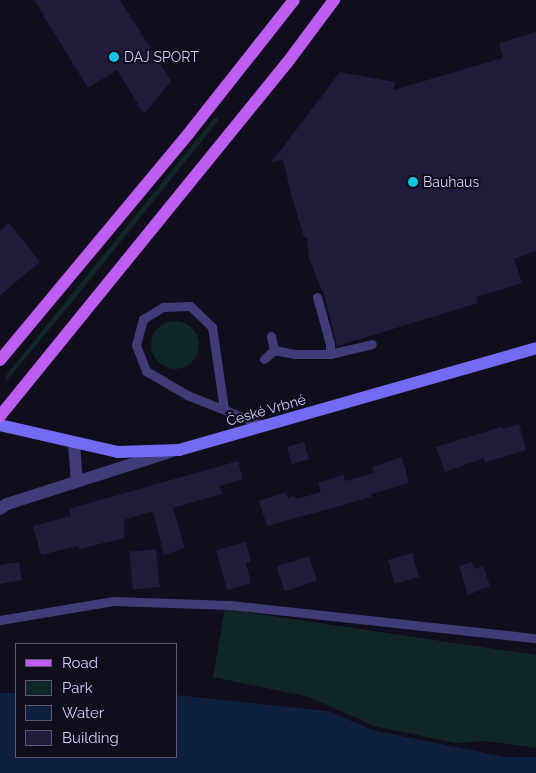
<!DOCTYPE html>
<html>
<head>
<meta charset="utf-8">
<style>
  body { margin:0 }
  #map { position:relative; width:536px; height:773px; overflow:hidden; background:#100d1c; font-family:Raleway,sans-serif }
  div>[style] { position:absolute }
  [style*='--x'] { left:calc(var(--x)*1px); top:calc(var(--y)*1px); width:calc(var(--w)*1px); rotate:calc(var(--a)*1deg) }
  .green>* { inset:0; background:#112626 }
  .round { border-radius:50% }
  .water>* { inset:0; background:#0f203e }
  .building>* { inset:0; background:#221b3c; transform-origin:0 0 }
  .lane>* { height:9px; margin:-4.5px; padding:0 4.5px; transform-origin:4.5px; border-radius:4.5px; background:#403c78 }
  .street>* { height:12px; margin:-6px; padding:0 6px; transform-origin:6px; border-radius:6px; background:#403c78 }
  .secondary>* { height:12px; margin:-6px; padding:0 6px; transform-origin:6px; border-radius:6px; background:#736cf3 }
  .primary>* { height:12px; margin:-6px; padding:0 6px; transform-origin:6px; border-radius:6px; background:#be5df2 }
  .dots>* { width:14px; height:14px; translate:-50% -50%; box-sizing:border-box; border:2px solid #100d1c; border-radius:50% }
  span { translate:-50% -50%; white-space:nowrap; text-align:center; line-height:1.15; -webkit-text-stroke:4px #100d1c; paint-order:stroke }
  .poi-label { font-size:14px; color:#d3cdfb }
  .left { translate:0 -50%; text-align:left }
  .street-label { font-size:14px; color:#d3cdfb }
  .legend { position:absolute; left:15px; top:643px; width:162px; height:115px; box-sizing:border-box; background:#100d1c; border:1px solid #5e5a75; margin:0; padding:6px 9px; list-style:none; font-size:15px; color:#d3cdfb }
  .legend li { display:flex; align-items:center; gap:10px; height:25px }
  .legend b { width:25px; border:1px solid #5e5a75 }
</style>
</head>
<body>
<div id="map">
  <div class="green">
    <i style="clip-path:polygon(218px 117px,218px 121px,77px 296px,7px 380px,5px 377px,214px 118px)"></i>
    <i class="round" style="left:151px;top:321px;width:48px;height:48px"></i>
    <i style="clip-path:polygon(225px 609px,536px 655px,536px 748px,486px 741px,456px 743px,374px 726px,309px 697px,213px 677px)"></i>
  </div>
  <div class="water">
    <i style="clip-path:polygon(0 693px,16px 693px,16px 757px,176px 757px,176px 695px,328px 711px,372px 730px,506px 757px,536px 757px,536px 773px,0 773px)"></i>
  </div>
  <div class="building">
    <i style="clip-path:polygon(34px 0,120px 0,171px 81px,144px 114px,117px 70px,88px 88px)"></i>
    <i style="clip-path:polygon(536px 32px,536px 251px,514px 259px,522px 283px,476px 297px,478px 303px,337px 346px,325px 298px,309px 258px,307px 237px,304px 237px,291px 194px,283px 159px,271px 163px,340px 72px,395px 82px,393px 90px,503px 58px,499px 43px)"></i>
    <i style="clip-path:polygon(9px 223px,40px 262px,0 295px,0 231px)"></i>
    <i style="clip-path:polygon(519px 424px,526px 450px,485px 462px,484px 458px,445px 472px,436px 447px,501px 427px,502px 429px)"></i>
    <i style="left:304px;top:442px;width:18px;height:18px;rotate:74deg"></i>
    <i style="clip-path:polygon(402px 457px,409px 483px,371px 494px,371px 497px,267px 526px,259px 501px,286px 492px,288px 498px,294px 496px,297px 499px,321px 492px,318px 483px,343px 475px,345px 481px,374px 473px,372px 467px)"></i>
    <i style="clip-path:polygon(238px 461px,243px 479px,220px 486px,222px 494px,173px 508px,185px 548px,164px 555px,153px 511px,124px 520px,124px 538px,79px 549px,78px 546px,41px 555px,33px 526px,71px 516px,69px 509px)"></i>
    <i style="clip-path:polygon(246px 542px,251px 562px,246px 563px,251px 583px,227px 590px,216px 550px)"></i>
    <i style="left:156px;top:549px;width:38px;height:27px;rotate:84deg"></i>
    <i style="left:412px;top:553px;width:25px;height:25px;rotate:74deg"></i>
    <i style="left:309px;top:556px;width:26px;height:34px;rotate:72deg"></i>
    <i style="clip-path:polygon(19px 562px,22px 580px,0 584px,0 565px)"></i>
    <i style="clip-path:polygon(472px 562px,474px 569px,483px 566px,490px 586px,468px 595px,459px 566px)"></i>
  </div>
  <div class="lane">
    <i style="--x:317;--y:297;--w:49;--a:74.5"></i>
    <i style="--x:330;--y:344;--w:10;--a:90"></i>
    <i style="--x:271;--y:336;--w:14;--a:78"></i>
    <i style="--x:274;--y:350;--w:21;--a:11"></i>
    <i style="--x:295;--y:354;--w:35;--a:0"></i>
    <i style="--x:330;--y:354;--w:43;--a:-13.4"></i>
    <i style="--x:264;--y:359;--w:13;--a:-42"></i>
    <i style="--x:224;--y:409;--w:83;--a:-98.3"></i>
    <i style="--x:212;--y:327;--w:30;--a:-136"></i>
    <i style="--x:190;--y:306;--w:27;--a:178"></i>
    <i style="--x:163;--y:307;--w:23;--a:149"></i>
    <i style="--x:143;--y:319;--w:27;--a:105"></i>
    <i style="--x:136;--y:345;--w:28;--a:69"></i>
    <i style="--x:146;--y:371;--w:48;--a:30.3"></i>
    <i style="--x:187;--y:395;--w:84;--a:21.7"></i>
    <i style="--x:0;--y:620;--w:115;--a:-9.5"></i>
    <i style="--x:113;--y:601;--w:117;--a:2"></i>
    <i style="--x:230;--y:605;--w:308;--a:6.2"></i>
  </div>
  <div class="street">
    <i style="--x:74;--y:442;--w:39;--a:86"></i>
    <i style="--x:0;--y:509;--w:9;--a:-36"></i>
    <i style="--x:7;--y:504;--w:171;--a:-17.7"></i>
  </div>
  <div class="secondary">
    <i style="--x:0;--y:425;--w:121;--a:12.9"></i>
    <i style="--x:118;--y:452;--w:61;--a:-1.9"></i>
    <i style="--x:179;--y:450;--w:371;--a:-15.9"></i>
  </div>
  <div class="primary">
    <i style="--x:0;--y:360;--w:295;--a:-50.2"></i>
    <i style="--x:189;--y:133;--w:169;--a:-51.7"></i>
    <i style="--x:0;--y:416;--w:455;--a:-50.9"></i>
    <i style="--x:287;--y:63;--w:79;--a:-53.3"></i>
  </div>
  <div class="dots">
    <i style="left:114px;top:57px;background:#13c6e1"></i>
    <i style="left:413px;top:182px;background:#13c6e1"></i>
  </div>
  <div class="poi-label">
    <span class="left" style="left:124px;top:57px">DAJ SPORT</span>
    <span class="left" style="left:423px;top:182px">Bauhaus</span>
  </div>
  <div class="street-label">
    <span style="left:266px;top:410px;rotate:-16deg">České Vrbné</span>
  </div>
  <ul class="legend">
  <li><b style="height:6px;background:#be5df2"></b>Road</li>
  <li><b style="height:14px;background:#112626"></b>Park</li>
  <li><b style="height:14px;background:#0f203e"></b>Water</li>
  <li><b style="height:14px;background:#221b3c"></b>Building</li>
  </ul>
</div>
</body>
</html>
